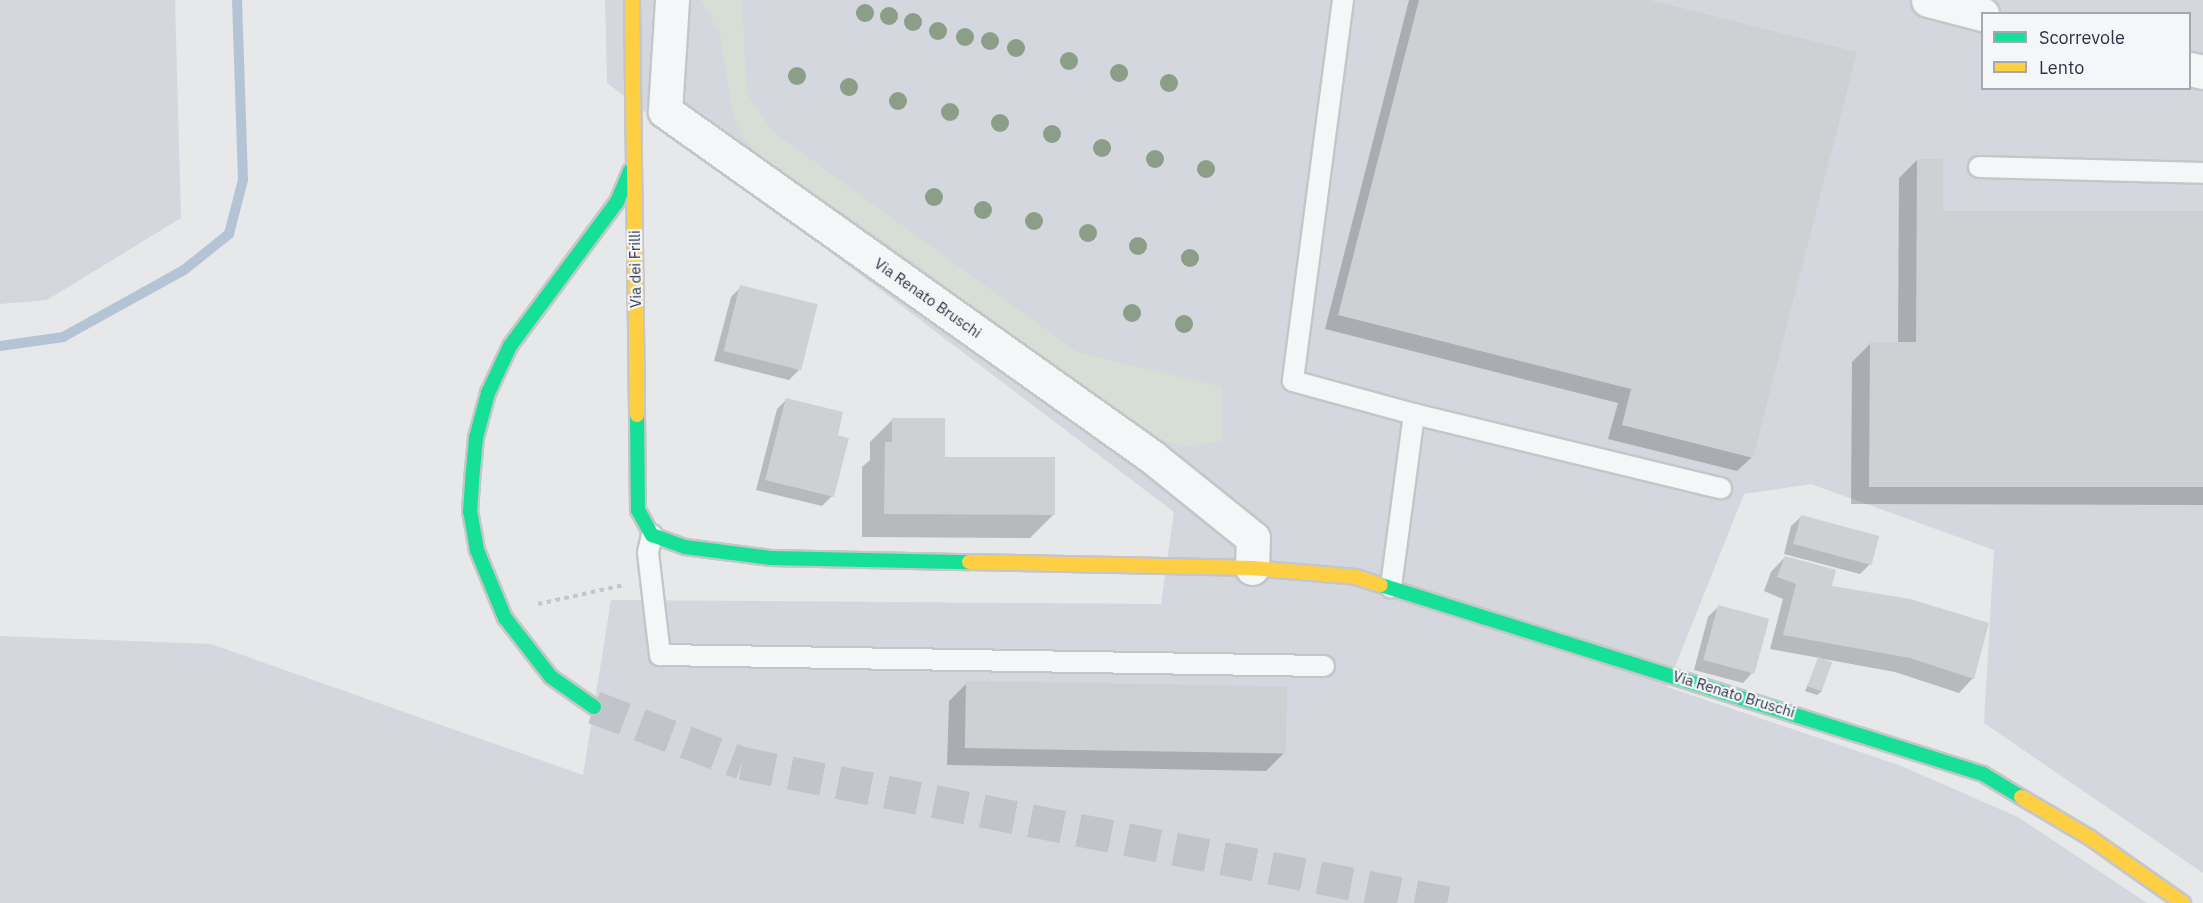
<!DOCTYPE html>
<html>
<head>
<meta charset="utf-8">
<style>
  body { margin:0 }
  #map { position:relative; width:2203px; height:903px; overflow:hidden; background:#e6e8ea; font-family:"IBM Plex Sans",sans-serif }
  div>[style] { position:absolute }
  [style*='--x'] { left:calc(var(--x)*1px); top:calc(var(--y)*1px); width:calc(var(--w)*1px); rotate:calc(var(--a)*1deg) }
  .built>* { inset:0; background:#d4d7dd }
  .green>* { inset:0; background:#d6ded6 }
  .shadow>* { inset:0; background:#0003 }
  .stream>* { height:10px; margin:-5px; padding:0 5px; transform-origin:5px; border-radius:5px; background:#b4c4d5 }
  .building>* { inset:0; background:#ced0d3; transform-origin:0 0 }
  .secondary-tunnel>* { height:33px; margin-top:-16.5px; transform-origin:0; background:repeating-linear-gradient(90deg,#c1c4c9 0 33px,transparent 0 49px) }
  .path>* { height:4px; margin-top:-2px; transform-origin:0; background:repeating-linear-gradient(90deg,#c5c6ca 0 4.5px,transparent 0 9px) }
  .roads { filter:drop-shadow(2px 0 #c4c6c8) drop-shadow(-2px 0 #c4c6c8) drop-shadow(0 2px #c4c6c8) drop-shadow(0 -2px #c4c6c8) }
  .lane>* { height:20px; margin:-10px; padding:0 10px; transform-origin:10px; border-radius:10px; background:#f5f6f7 }
  .street>* { height:33px; margin:-16.5px; padding:0 16.5px; transform-origin:16.5px; border-radius:16.5px; background:#f5f6f7 }
  .fast>* { height:14px; margin:-7px; padding:0 7px; transform-origin:7px; border-radius:7px; background:#16e098 }
  .slow>* { height:14px; margin:-7px; padding:0 7px; transform-origin:7px; border-radius:7px; background:#ffcf43 }
  .trees>* { width:18px; height:18px; margin:-9px; border-radius:50%; background:#8a9e88 }
  span { translate:-50% -50%; white-space:nowrap; text-align:center; line-height:1.15; -webkit-text-stroke:4.5px #f4f6f9; paint-order:stroke }
  .street-label { font-size:15px; color:#2b3445 }
  .legend { position:absolute; left:1981px; top:12px; width:210px; height:78px; box-sizing:border-box; background:#f4f6f9; border:2px solid #a4a8b1; margin:0; padding:8px 10px; list-style:none; font-size:18px; color:#2b3445 }
  .legend li { display:flex; align-items:center; gap:12px; height:30px }
  .legend b { width:30px; border:2px solid #a4a8b1 }
</style>
</head>
<body>
<div id="map">
  <div class="built">
    <i style="clip-path:polygon(0 0,175px 0,181px 218px,47px 300px,0 304px)"></i>
    <i style="clip-path:polygon(evenodd,605px 0,2203px 0,2203px 873px,1984px 723px,1994px 550px,1811px 484px,1744px 494px,1667px 687px,1899px 765px,2018px 817px,2147px 903px,0 903px,0 636px,211px 644px,583px 775px,611px 600px,1161px 604px,1174px 512px,607px 83px,605px 0,1982px 14px,2190px 14px,2190px 88px,1982px 88px,1982px 14px)"></i>
  </div>
  <div class="green">
    <i style="clip-path:polygon(701px 0,742px 0,747px 93px,772px 131px,1077px 352px,1222px 387px,1222px 441px,1185px 447px,1159px 439px,1109px 408px,891px 246px,756px 153px,743px 138px,733px 116px,720px 34px)"></i>
  </div>
  <div class="shadow">
    <i style="clip-path:polygon(1409px 0,1644px 0,1752px 457px,1737px 471px,1608px 439px,1618px 403px,1325px 329px)"></i>
    <i style="clip-path:polygon(1917px 160px,1941px 212px,2203px 213px,2203px 505px,1851px 504px,1852px 362px,1870px 344px,1898px 343px,1899px 178px)"></i>
    <i style="clip-path:polygon(741px 287px,799px 370px,789px 380px,714px 361px,731px 297px)"></i>
    <i style="clip-path:polygon(787px 399px,836px 436px,832px 496px,822px 506px,756px 490px,777px 409px)"></i>
    <i style="clip-path:polygon(893px 419px,943px 459px,1053px 515px,1030px 538px,862px 537px,862px 467px,870px 460px,870px 442px)"></i>
    <i style="clip-path:polygon(1801px 517px,1870px 564px,1860px 574px,1784px 554px,1791px 526px)"></i>
    <i style="clip-path:polygon(1785px 557px,1830px 587px,1973px 678px,1959px 693px,1895px 672px,1824px 659px,1822px 691px,1817px 695px,1805px 691px,1820px 658px,1770px 649px,1783px 599px,1764px 591px,1771px 572px)"></i>
    <i style="clip-path:polygon(1718px 607px,1767px 620px,1752px 673px,1743px 683px,1694px 670px,1708px 617px)"></i>
    <i style="clip-path:polygon(967px 683px,1284px 753px,1266px 771px,947px 765px,949px 701px)"></i>
  </div>
  <div class="stream">
    <i style="--x:0;--y:346;--w:64;--a:-8.1"></i>
    <i style="--x:63;--y:337;--w:138;--a:-29"></i>
    <i style="--x:184;--y:270;--w:58;--a:-38.7"></i>
    <i style="--x:229;--y:234;--w:56;--a:-75.5"></i>
    <i style="--x:243;--y:180;--w:180;--a:-91.9"></i>
  </div>
  <div class="building">
    <i style="clip-path:polygon(1419px 0,1650px 0,1857px 52px,1753px 458px,1622px 425px,1631px 389px,1338px 315px)"></i>
    <i style="clip-path:polygon(1917px 159px,1943px 159px,1943px 211px,2203px 211px,2203px 487px,1869px 487px,1870px 342px,1916px 342px)"></i>
    <i style="left:740px;top:285px;width:80px;height:68px;rotate:14deg"></i>
    <i style="clip-path:polygon(786px 398px,843px 412px,838px 435px,849px 438px,834px 497px,765px 480px)"></i>
    <i style="clip-path:polygon(892px 418px,945px 418px,945px 457px,1055px 457px,1055px 515px,884px 514px,885px 442px,892px 442px)"></i>
    <i style="left:1801px;top:515px;width:81px;height:30px;rotate:15deg"></i>
    <i style="clip-path:polygon(1785px 556px,1836px 570px,1832px 586px,1910px 599px,1989px 623px,1974px 679px,1910px 658px,1783px 635px,1796px 584px,1777px 577px)"></i>
    <i style="left:1718px;top:605px;width:53px;height:57px;rotate:15deg"></i>
    <i style="left:1818px;top:657px;width:15px;height:31px;rotate:20deg"></i>
    <i style="left:966px;top:681px;width:321px;height:67px;rotate:1deg"></i>
  </div>
  <div class="secondary-tunnel">
    <i style="--x:594;--y:707;--w:158;--a:20.7"></i>
    <i style="--x:742;--y:763;--w:721;--a:11.2"></i>
  </div>
  <div class="path">
    <i style="--x:538;--y:604;--w:88;--a:-12.5"></i>
  </div>
  <div class="roads">
    <div class="lane">
      <i style="--x:1343;--y:0;--w:384;--a:97.5"></i>
      <i style="--x:1293;--y:381;--w:125;--a:15.3"></i>
      <i style="--x:1414;--y:414;--w:175;--a:97.6"></i>
      <i style="--x:1979;--y:167;--w:224;--a:1.5"></i>
      <i style="--x:1414;--y:414;--w:316;--a:13.6"></i>
      <i style="--x:652;--y:535;--w:18;--a:103"></i>
      <i style="--x:648;--y:553;--w:103;--a:83.3"></i>
      <i style="--x:660;--y:655;--w:664;--a:0.95"></i>
    </div>
    <div class="street">
      <i style="--x:672;--y:0;--w:111;--a:93.6"></i>
      <i style="--x:665;--y:111;--w:596;--a:35.37"></i>
      <i style="--x:1151;--y:456;--w:131;--a:38.8"></i>
      <i style="--x:1253;--y:538;--w:30;--a:92"></i>
      <i style="--x:1928;--y:0;--w:56;--a:14.5"></i>
      <i style="--x:2190;--y:69;--w:13;--a:13"></i>
    </div>
    <div class="fast">
      <i style="--x:637;--y:415;--w:95;--a:89.4"></i>
      <i style="--x:638;--y:510;--w:29;--a:61"></i>
      <i style="--x:652;--y:535;--w:35;--a:20"></i>
      <i style="--x:685;--y:547;--w:87;--a:7.3"></i>
      <i style="--x:771;--y:558;--w:198;--a:1.2"></i>
      <i style="--x:1381;--y:585;--w:631;--a:17.43"></i>
      <i style="--x:1983;--y:774;--w:44;--a:31.2"></i>
      <i style="--x:594;--y:707;--w:52;--a:-145.1"></i>
      <i style="--x:551;--y:677;--w:75;--a:-127.9"></i>
      <i style="--x:505;--y:618;--w:74;--a:-112.4"></i>
      <i style="--x:477;--y:550;--w:39;--a:-100"></i>
      <i style="--x:470;--y:512;--w:31;--a:-86"></i>
      <i style="--x:472;--y:481;--w:43;--a:-84.7"></i>
      <i style="--x:476;--y:438;--w:47;--a:-75.1"></i>
      <i style="--x:488;--y:393;--w:52;--a:-64.9"></i>
      <i style="--x:510;--y:346;--w:179;--a:-53.4"></i>
      <i style="--x:617;--y:202;--w:34;--a:-67"></i>
    </div>
    <div class="slow">
      <i style="--x:632;--y:0;--w:415;--a:89.3"></i>
      <i style="--x:969;--y:562;--w:283;--a:1.2"></i>
      <i style="--x:1252;--y:568;--w:104;--a:4.9"></i>
      <i style="--x:1356;--y:577;--w:26;--a:18"></i>
      <i style="--x:2021;--y:797;--w:79;--a:30.5"></i>
      <i style="--x:2089;--y:837;--w:115;--a:35.1"></i>
    </div>
  </div>
  <div class="trees">
    <i style="left:865px;top:13px"></i>
    <i style="left:889px;top:16px"></i>
    <i style="left:913px;top:22px"></i>
    <i style="left:938px;top:31px"></i>
    <i style="left:965px;top:37px"></i>
    <i style="left:990px;top:41px"></i>
    <i style="left:1016px;top:48px"></i>
    <i style="left:1069px;top:61px"></i>
    <i style="left:1119px;top:73px"></i>
    <i style="left:797px;top:76px"></i>
    <i style="left:1169px;top:83px"></i>
    <i style="left:849px;top:87px"></i>
    <i style="left:898px;top:101px"></i>
    <i style="left:950px;top:112px"></i>
    <i style="left:1000px;top:123px"></i>
    <i style="left:1052px;top:134px"></i>
    <i style="left:1102px;top:148px"></i>
    <i style="left:1155px;top:159px"></i>
    <i style="left:1206px;top:169px"></i>
    <i style="left:934px;top:197px"></i>
    <i style="left:983px;top:210px"></i>
    <i style="left:1034px;top:221px"></i>
    <i style="left:1088px;top:233px"></i>
    <i style="left:1138px;top:246px"></i>
    <i style="left:1190px;top:258px"></i>
    <i style="left:1132px;top:313px"></i>
    <i style="left:1184px;top:324px"></i>
  </div>
  <div class="street-label">
    <span style="left:635px;top:269px;rotate:-91deg">Via dei Frilli</span>
    <span style="left:928px;top:298px;rotate:35deg">Via Renato Bruschi</span>
    <span style="left:1734px;top:694px;rotate:17deg">Via Renato Bruschi</span>
  </div>
  <ul class="legend">
  <li><b style="height:8px;background:#16e098"></b>Scorrevole</li>
  <li><b style="height:8px;background:#ffcf43"></b>Lento</li>
  </ul>
</div>
</body>
</html>
